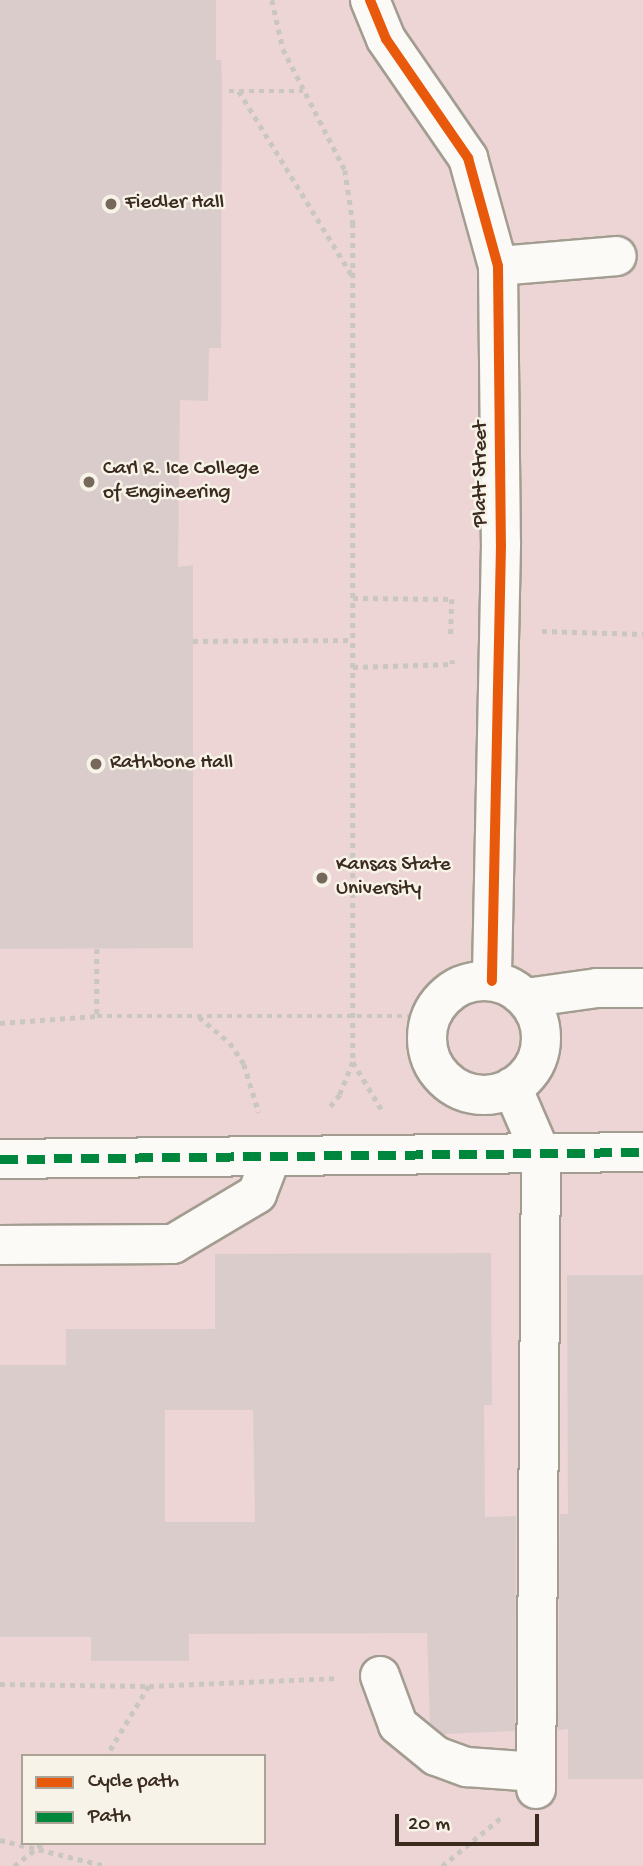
<!DOCTYPE html>
<html>
<head>
<meta charset="utf-8">
<style>
  body { margin:0 }
  #map { position:relative; width:643px; height:1866px; overflow:hidden; background:#e3dccb; font-family:"Gochi Hand",sans-serif }
  div>[style] { position:absolute }
  [style*='--x'] { left:calc(var(--x)*1px); top:calc(var(--y)*1px); width:calc(var(--w)*1px); rotate:calc(var(--a)*1deg) }
  .built>* { inset:0; background:#ecd5d4 }
  .building>* { inset:0; background:#dbcccc }
  .path>* { height:4.5px; margin-top:-2.25px; transform-origin:0; background:repeating-linear-gradient(90deg,#cac7c2 0 5px,transparent 0 10px) }
  .roads { filter:drop-shadow(2px 0 #a39d91) drop-shadow(-2px 0 #a39d91) drop-shadow(0 2px #a39d91) drop-shadow(0 -2px #a39d91) }
  .minor>* { height:38px; margin:-19px; padding:0 19px; transform-origin:19px; border-radius:19px; background:#fbfaf7 }
  .minor>.ring { margin:-19px; padding:0; box-sizing:content-box; background:none; border:38px solid #fbfaf7; border-radius:50% }
  .quiet>* { height:9px; margin-top:-4.5px; transform-origin:0; background:repeating-linear-gradient(90deg,#00873e 0 18px,transparent 0 27px) }
  .cycleway>* { height:10px; margin:-5px; padding:0 5px; transform-origin:5px; border-radius:5px; background:#e8590c }
  .dots>* { width:19px; height:19px; translate:-50% -50%; box-sizing:border-box; border:4px solid #f7f3e8; border-radius:50% }
  span { translate:-50% -50%; white-space:nowrap; text-align:center; line-height:1.15; -webkit-text-stroke:5px #f7f3e8; paint-order:stroke }
  .poi-label { font-size:21px; color:#3b2a1e }
  .left { translate:0 -50%; text-align:left }
  .street-label { font-size:21px; color:#3b2a1e }
  .legend { position:absolute; left:21px; top:1754px; width:245px; height:91px; box-sizing:border-box; background:#f7f3e8; border:2px solid #aca397; margin:0; padding:9px 12px; list-style:none; font-size:21px; color:#3b2a1e }
  .legend li { display:flex; align-items:center; gap:14px; height:35px }
  .legend b { width:35px; border:2px solid #aca397 }
  .scale { position:absolute; left:395px; top:1814px; width:144px; height:32px; box-sizing:border-box; border:4px solid #3b2a1e; border-top:0; padding-left:9px; font-size:21px; line-height:24px; white-space:nowrap; color:#3b2a1e; -webkit-text-stroke:5px #f7f3e8; paint-order:stroke }
</style>
</head>
<body>
<div id="map">
  <div class="built">
    <i style="clip-path:polygon(evenodd,0 0,643px 0,643px 1866px,0 1866px,0 0,23px 1756px,264px 1756px,264px 1843px,23px 1843px,23px 1756px)"></i>
  </div>
  <div class="building">
    <i style="clip-path:polygon(0 0,216px 0,216px 60px,221px 60px,222px 80px,221px 348px,209px 348px,208px 401px,180px 400px,178px 567px,193px 565px,193px 948px,0 949px)"></i>
    <i style="clip-path:polygon(evenodd,491px 1253px,492px 1405px,484px 1405px,485px 1517px,516px 1516px,515px 1731px,444px 1734px,430px 1723px,427px 1633px,189px 1634px,189px 1661px,91px 1661px,91px 1637px,0 1637px,0 1365px,66px 1365px,66px 1329px,215px 1329px,215px 1254px,491px 1253px,165px 1410px,253px 1410px,255px 1522px,165px 1522px,165px 1410px)"></i>
    <i style="clip-path:polygon(567px 1275px,643px 1275px,643px 1779px,568px 1779px,568px 1729px,558px 1730px,560px 1514px,568px 1514px)"></i>
  </div>
  <div class="path">
    <i style="--x:272;--y:0;--w:50;--a:77.3"></i>
    <i style="--x:283;--y:49;--w:136;--a:62.9"></i>
    <i style="--x:345;--y:170;--w:54;--a:81.4"></i>
    <i style="--x:353;--y:223;--w:839;--a:90"></i>
    <i style="--x:353;--y:1062;--w:35;--a:112"></i>
    <i style="--x:340;--y:1095;--w:19;--a:129"></i>
    <i style="--x:229;--y:91;--w:74;--a:0"></i>
    <i style="--x:239;--y:91;--w:220;--a:58.5"></i>
    <i style="--x:353;--y:598;--w:99;--a:0.6"></i>
    <i style="--x:452;--y:599;--w:38;--a:92"></i>
    <i style="--x:542;--y:631;--w:101;--a:1.7"></i>
    <i style="--x:193;--y:641;--w:160;--a:-0.4"></i>
    <i style="--x:353;--y:667;--w:99;--a:-1.7"></i>
    <i style="--x:452;--y:664;--w:4;--a:-90"></i>
    <i style="--x:97;--y:949;--w:67;--a:90"></i>
    <i style="--x:199;--y:1017;--w:40;--a:40"></i>
    <i style="--x:230;--y:1043;--w:25;--a:56"></i>
    <i style="--x:244;--y:1064;--w:51;--a:73"></i>
    <i style="--x:0;--y:1023;--w:97;--a:-4.1"></i>
    <i style="--x:97;--y:1016;--w:333;--a:0"></i>
    <i style="--x:353;--y:1062;--w:58;--a:59"></i>
    <i style="--x:0;--y:1684;--w:149;--a:0.8"></i>
    <i style="--x:149;--y:1686;--w:82;--a:121"></i>
    <i style="--x:149;--y:1686;--w:188;--a:-2.4"></i>
    <i style="--x:0;--y:1840;--w:109;--a:13.8"></i>
    <i style="--x:14;--y:1866;--w:37;--a:-38"></i>
    <i style="--x:442;--y:1866;--w:79;--a:-39.3"></i>
  </div>
  <div class="roads">
    <div class="minor">
      <i style="--x:370;--y:0;--w:42;--a:67.7"></i>
      <i style="--x:386;--y:39;--w:145;--a:55.4"></i>
      <i style="--x:468;--y:158;--w:112;--a:74.5"></i>
      <i style="--x:498;--y:266;--w:279;--a:89.4"></i>
      <i style="--x:501;--y:545;--w:436;--a:91.2"></i>
      <i style="--x:498;--y:266;--w:119;--a:-4.8"></i>
      <i class="ring" style="left:427px;top:981px;width:76px;height:76px"></i>
      <i style="--x:526;--y:998;--w:72;--a:-8"></i>
      <i style="--x:597;--y:988;--w:46;--a:0"></i>
      <i style="--x:512;--y:1087;--w:73;--a:66.6"></i>
      <i style="--x:541;--y:1154;--w:635;--a:90.45"></i>
      <i style="--x:0;--y:1159;--w:643;--a:-0.62"></i>
      <i style="--x:0;--y:1245;--w:173;--a:-0.3"></i>
      <i style="--x:173;--y:1244;--w:98;--a:-30.8"></i>
      <i style="--x:257;--y:1194;--w:40;--a:-69"></i>
      <i style="--x:380;--y:1676;--w:52;--a:69.8"></i>
      <i style="--x:398;--y:1725;--w:49;--a:39.2"></i>
      <i style="--x:436;--y:1756;--w:33;--a:20"></i>
      <i style="--x:467;--y:1767;--w:69;--a:4.1"></i>
    </div>
  </div>
  <div class="quiet">
    <i style="--x:0;--y:1159;--w:643;--a:-0.62"></i>
  </div>
  <div class="cycleway">
    <i style="--x:370;--y:0;--w:42;--a:67.7"></i>
    <i style="--x:386;--y:39;--w:145;--a:55.4"></i>
    <i style="--x:468;--y:158;--w:112;--a:74.5"></i>
    <i style="--x:498;--y:266;--w:279;--a:89.4"></i>
    <i style="--x:501;--y:545;--w:436;--a:91.2"></i>
  </div>
  <div class="dots">
    <i style="left:111px;top:204px;background:#76685b"></i>
    <i style="left:89px;top:482px;background:#76685b"></i>
    <i style="left:96px;top:764px;background:#76685b"></i>
    <i style="left:322px;top:878px;background:#76685b"></i>
  </div>
  <div class="poi-label">
    <span class="left" style="left:125px;top:204px">Fiedler Hall</span>
    <span class="left" style="left:103px;top:482px">Carl R. Ice College<br>of Engineering</span>
    <span class="left" style="left:110px;top:764px">Rathbone Hall</span>
    <span class="left" style="left:336px;top:878px">Kansas State<br>University</span>
  </div>
  <div class="street-label">
    <span style="left:482px;top:474px;rotate:-90deg">Platt Street</span>
  </div>
  <ul class="legend">
  <li><b style="height:9px;background:#e8590c"></b>Cycle path</li>
  <li><b style="height:9px;background:#00873e"></b>Path</li>
  </ul>
  <div class="scale">20 m</div>
</div>
</body>
</html>
